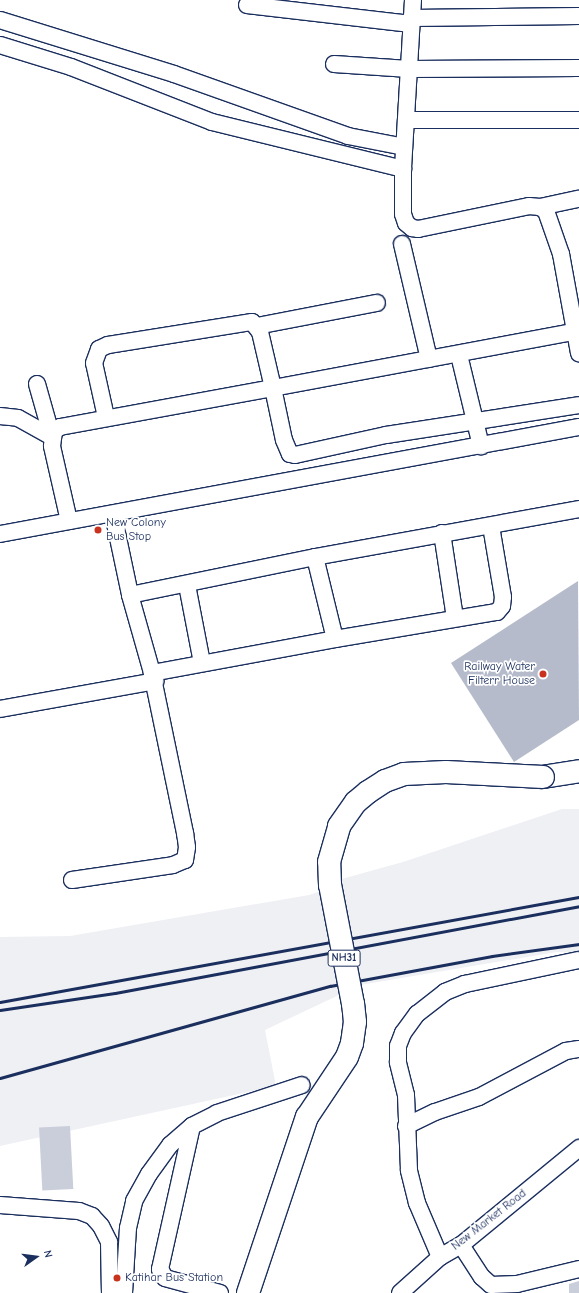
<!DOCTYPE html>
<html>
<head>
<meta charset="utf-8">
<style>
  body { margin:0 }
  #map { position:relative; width:579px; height:1293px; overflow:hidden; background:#fff; font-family:"Comic Neue",sans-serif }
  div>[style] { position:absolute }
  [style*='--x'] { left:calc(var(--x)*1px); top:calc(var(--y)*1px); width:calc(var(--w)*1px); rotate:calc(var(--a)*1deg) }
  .built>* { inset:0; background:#eff0f4 }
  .water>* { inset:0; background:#b5bbca }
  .building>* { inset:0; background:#caceda; transform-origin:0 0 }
  .roads { filter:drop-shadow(1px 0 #1b2f5e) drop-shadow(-1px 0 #1b2f5e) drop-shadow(0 1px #1b2f5e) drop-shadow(0 -1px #1b2f5e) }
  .minor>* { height:16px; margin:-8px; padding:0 8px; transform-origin:8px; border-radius:8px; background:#fff }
  .highway>* { height:22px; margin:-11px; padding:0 11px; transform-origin:11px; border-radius:11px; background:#fff }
  .rail>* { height:3px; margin:-1.5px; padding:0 1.5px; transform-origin:1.5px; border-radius:1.5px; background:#1b2f5e }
  .bridges { filter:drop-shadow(1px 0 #1b2f5e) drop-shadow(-1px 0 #1b2f5e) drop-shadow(0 1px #1b2f5e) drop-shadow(0 -1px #1b2f5e) }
  .highway-bridge>* { height:22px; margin:-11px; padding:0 11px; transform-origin:11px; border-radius:11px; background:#fff }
  .dots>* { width:11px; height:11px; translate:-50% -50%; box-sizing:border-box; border:2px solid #fff; border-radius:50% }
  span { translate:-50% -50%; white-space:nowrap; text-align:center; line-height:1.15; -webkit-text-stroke:3.5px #fff; paint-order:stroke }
  .shield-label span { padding:1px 3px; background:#fff; border:1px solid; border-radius:3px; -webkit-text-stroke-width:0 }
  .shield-label { font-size:11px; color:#1b2f5e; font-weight:700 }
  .poi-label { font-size:12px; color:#1b2f5e }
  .left { translate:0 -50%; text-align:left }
  .right { translate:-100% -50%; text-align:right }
  .street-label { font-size:12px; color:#1b2f5e }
  .north { position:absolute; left:16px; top:1237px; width:40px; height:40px; -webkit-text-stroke:3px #fff; paint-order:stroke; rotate:76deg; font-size:11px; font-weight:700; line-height:16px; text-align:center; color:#1b2f5e }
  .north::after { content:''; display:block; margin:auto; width:14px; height:18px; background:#1b2f5e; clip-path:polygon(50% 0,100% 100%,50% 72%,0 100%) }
</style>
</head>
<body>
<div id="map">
  <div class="built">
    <i style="clip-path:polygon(562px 809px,579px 809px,579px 953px,557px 952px,360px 985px,265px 1030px,276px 1086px,0 1146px,0 937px,70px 936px,309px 895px,339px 885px,338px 880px,403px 862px)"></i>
  </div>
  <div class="water">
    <i style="clip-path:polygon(578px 581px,579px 720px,514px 762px,451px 663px)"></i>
  </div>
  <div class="building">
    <i style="left:70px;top:1126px;width:63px;height:31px;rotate:87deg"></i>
    <i style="clip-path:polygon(579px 1281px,579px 1293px,569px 1293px,569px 1284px)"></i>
  </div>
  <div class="roads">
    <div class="minor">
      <i style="--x:413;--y:0;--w:169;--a:93.4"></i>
      <i style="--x:403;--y:169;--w:45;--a:90"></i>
      <i style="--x:403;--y:214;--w:9;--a:72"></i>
      <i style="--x:406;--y:223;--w:8;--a:40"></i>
      <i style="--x:412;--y:228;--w:6;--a:9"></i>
      <i style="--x:418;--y:229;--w:113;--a:-11.7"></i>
      <i style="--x:529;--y:206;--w:11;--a:5"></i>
      <i style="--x:540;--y:207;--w:7;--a:34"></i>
      <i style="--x:546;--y:211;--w:46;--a:70.8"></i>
      <i style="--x:561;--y:254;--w:101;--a:79.7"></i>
      <i style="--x:247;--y:5;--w:165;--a:6.6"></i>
      <i style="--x:411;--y:18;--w:168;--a:-0.7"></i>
      <i style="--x:0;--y:20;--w:182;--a:17.2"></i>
      <i style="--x:174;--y:74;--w:185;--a:19.6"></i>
      <i style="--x:348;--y:136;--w:57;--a:11.1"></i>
      <i style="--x:0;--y:45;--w:74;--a:17.2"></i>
      <i style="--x:71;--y:67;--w:151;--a:21.3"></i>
      <i style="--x:212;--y:122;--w:197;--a:13.8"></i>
      <i style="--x:334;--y:64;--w:75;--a:3.8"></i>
      <i style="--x:409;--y:69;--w:170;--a:-0.3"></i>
      <i style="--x:406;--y:120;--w:173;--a:0"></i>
      <i style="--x:540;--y:207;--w:40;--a:-12"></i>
      <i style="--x:402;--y:244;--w:118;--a:76.8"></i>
      <i style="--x:257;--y:326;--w:122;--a:-10.9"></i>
      <i style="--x:459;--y:355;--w:94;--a:76.4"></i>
      <i style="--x:37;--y:384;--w:55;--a:74.2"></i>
      <i style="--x:0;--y:416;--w:18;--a:6"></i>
      <i style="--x:18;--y:418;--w:39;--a:29"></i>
      <i style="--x:106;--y:417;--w:55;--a:-102.5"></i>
      <i style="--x:94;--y:363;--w:15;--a:-70"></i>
      <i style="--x:99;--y:349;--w:10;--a:-24"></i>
      <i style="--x:108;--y:345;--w:146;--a:-9.1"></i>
      <i style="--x:252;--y:322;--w:13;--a:51"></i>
      <i style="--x:260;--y:332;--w:57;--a:76.9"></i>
      <i style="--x:273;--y:388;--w:311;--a:-10.6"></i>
      <i style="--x:113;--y:514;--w:83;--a:78.1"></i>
      <i style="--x:130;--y:595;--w:81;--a:74.2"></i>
      <i style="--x:152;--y:673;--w:186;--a:-10.5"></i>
      <i style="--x:335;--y:639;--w:164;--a:-9.5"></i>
      <i style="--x:497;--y:612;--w:8;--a:-50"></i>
      <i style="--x:502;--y:606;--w:9;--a:-84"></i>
      <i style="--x:503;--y:597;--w:72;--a:-99.6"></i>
      <i style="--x:69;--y:521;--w:77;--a:-102.8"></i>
      <i style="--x:52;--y:446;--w:15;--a:-82"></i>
      <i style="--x:54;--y:431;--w:7;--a:-34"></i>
      <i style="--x:60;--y:427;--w:217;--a:-10.4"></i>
      <i style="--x:273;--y:388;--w:53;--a:78.1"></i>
      <i style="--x:284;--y:440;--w:15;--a:67"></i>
      <i style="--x:290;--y:454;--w:5;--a:11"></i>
      <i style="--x:295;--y:455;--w:93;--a:-12.4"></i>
      <i style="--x:386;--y:435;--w:195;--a:-8.8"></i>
      <i style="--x:442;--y:533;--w:86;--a:81.3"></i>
      <i style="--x:0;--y:534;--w:589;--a:-10.47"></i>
      <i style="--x:315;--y:557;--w:84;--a:76.3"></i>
      <i style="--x:187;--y:585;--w:79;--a:79.1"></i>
      <i style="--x:130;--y:595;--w:189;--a:-11.6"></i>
      <i style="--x:315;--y:557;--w:268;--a:-10.3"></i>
      <i style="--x:0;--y:709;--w:158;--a:-10.2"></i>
      <i style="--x:72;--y:880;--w:102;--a:-8.4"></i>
      <i style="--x:173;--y:865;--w:13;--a:-23"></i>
      <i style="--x:185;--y:860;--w:13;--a:-81"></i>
      <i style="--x:187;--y:847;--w:14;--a:-98"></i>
      <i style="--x:185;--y:833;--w:163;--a:-101.7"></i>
      <i style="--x:192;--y:1126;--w:147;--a:102.6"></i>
      <i style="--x:160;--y:1269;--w:10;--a:61"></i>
      <i style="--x:165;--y:1278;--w:57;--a:15.3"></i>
      <i style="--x:406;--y:1126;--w:32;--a:-26"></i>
      <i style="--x:435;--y:1112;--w:46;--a:-18.8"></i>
      <i style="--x:479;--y:1097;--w:98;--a:-27.9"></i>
      <i style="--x:566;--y:1051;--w:13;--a:-9"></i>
      <i style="--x:0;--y:1205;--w:79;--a:4.3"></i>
      <i style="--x:79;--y:1211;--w:14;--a:21"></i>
      <i style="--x:92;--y:1216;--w:13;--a:48"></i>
      <i style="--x:101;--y:1226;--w:18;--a:63"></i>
      <i style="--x:109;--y:1242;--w:51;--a:88.9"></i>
      <i style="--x:461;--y:1245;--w:38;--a:57"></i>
      <i style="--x:482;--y:1277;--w:12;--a:42"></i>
      <i style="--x:491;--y:1285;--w:26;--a:-2"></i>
      <i style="--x:517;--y:1284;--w:64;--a:-13.6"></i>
      <i style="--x:440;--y:1257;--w:59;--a:-113.1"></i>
      <i style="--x:417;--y:1203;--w:34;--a:-104"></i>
      <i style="--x:409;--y:1170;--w:75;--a:-92.3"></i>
      <i style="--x:406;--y:1095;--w:34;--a:-104"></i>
      <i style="--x:398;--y:1062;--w:16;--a:-90"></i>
      <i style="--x:398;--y:1046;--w:14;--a:-69"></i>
      <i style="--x:403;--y:1033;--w:24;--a:-54"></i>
      <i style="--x:417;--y:1014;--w:36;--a:-38"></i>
      <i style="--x:445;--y:992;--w:22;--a:-22"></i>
      <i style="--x:465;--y:984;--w:116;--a:-11.9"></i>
      <i style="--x:124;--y:1293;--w:65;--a:-86.5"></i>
      <i style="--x:128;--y:1228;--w:28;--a:-77"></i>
      <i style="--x:134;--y:1201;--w:31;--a:-61"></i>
      <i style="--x:149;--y:1174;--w:36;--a:-54"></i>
      <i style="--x:170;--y:1145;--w:29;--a:-41"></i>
      <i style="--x:192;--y:1126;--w:28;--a:-27"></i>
      <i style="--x:217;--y:1113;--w:89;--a:-18.2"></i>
      <i style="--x:400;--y:1293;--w:54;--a:-42"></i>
      <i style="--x:440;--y:1257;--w:24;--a:-30"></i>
      <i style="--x:461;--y:1245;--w:153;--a:-39.4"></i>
    </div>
    <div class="highway">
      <i style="--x:543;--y:777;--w:36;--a:-9"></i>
    </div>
  </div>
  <div class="rail">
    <i style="--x:0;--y:1002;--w:588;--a:-10.28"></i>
    <i style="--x:0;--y:1010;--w:116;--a:-8.4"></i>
    <i style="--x:115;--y:993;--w:472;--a:-10.6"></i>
    <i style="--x:0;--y:1078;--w:343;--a:-15.6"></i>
    <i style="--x:330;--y:986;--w:165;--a:-10.5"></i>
    <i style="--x:492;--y:956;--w:88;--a:-7.9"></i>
  </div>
  <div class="bridges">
    <div class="highway-bridge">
      <i style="--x:248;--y:1293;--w:186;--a:-71.5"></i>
      <i style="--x:307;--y:1117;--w:72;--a:-56.3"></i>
      <i style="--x:347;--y:1057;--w:15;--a:-70"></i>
      <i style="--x:352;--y:1043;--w:21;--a:-82"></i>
      <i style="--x:355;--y:1022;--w:18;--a:-96"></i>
      <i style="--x:353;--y:1004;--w:121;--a:-100.9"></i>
      <i style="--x:330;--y:885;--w:23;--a:-92"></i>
      <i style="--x:329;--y:862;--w:37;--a:-74"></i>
      <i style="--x:339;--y:826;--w:29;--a:-55"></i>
      <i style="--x:356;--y:802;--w:16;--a:-40"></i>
      <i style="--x:368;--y:792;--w:20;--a:-33"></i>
      <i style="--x:385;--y:781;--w:20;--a:-20"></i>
      <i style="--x:404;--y:774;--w:42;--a:-2.7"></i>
      <i style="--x:446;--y:772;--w:97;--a:3"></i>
    </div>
  </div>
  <div class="dots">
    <i style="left:98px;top:530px;background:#c8321e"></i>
    <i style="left:543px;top:674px;background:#c8321e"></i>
    <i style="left:117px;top:1278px;background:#c8321e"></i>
  </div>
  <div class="shield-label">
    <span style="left:344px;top:958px">NH31</span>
  </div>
  <div class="poi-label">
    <span class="left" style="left:106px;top:530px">New Colony<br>Bus Stop</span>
    <span class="right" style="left:535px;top:674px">Railway Water<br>Filterr House</span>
    <span class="left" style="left:125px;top:1278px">Katihar Bus Station</span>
  </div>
  <div class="street-label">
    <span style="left:489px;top:1220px;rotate:-38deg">New Market Road</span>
  </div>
  <div class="north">N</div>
</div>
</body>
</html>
